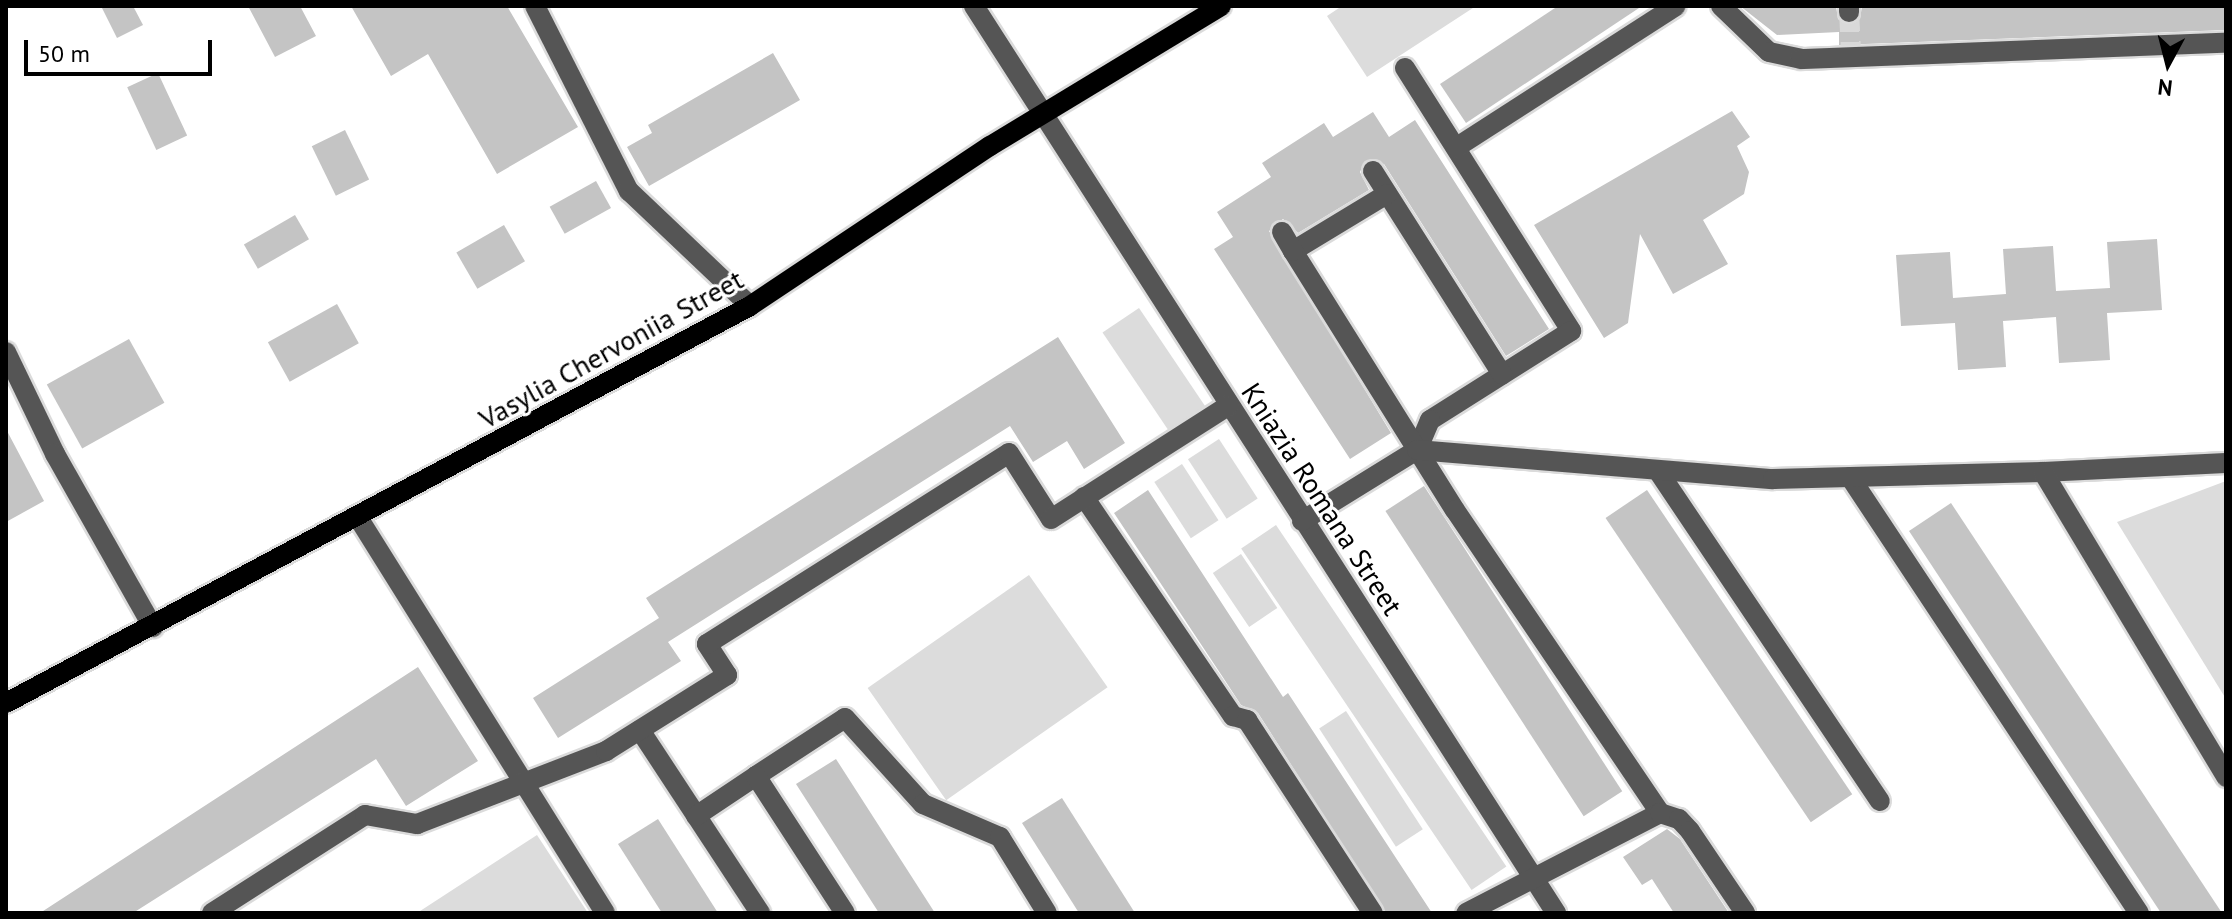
<!DOCTYPE html>
<html>
<head>
<meta charset="utf-8">
<style>
  body { margin:0 }
  #map { position:relative; width:2232px; height:919px; overflow:hidden; background:#fff; font-family:"PT Sans",sans-serif }
  div>[style] { position:absolute }
  [style*='--x'] { left:calc(var(--x)*1px); top:calc(var(--y)*1px); width:calc(var(--w)*1px); rotate:calc(var(--a)*1deg) }
  .green>* { inset:0; background:#dcdcdc; transform-origin:0 0 }
  .building>* { inset:0; background:#c4c4c4; transform-origin:0 0 }
  .minor-tunnel>* { height:20px; margin-top:-10px; transform-origin:0; background:repeating-linear-gradient(90deg,#d9d9d9 0 20px,transparent 0 30px) }
  .roads { filter:drop-shadow(2px 0 #dbdbdb) drop-shadow(-2px 0 #dbdbdb) drop-shadow(0 2px #dbdbdb) drop-shadow(0 -2px #dbdbdb) }
  .minor>* { height:20px; margin:-10px; padding:0 10px; transform-origin:10px; border-radius:10px; background:#555 }
  .major>* { height:20px; margin:-10px; padding:0 10px; transform-origin:10px; border-radius:10px; background:#000 }
  span { translate:-50% -50%; white-space:nowrap; text-align:center; line-height:1.15; -webkit-text-stroke:6px #fff; paint-order:stroke }
  .street-label { font-size:28px; color:#000 }
  .frame { position:absolute; inset:0; border:8px solid #000; pointer-events:none }
  .north { position:absolute; left:2128px; top:24px; width:80px; height:80px; -webkit-text-stroke:6px #fff; paint-order:stroke; rotate:187deg; font-size:22px; font-weight:700; line-height:32px; text-align:center; color:#000 }
  .north::after { content:''; display:block; margin:auto; width:28px; height:36px; background:#000; clip-path:polygon(50% 0,100% 100%,50% 72%,0 100%) }
  .scale { position:absolute; left:24px; top:40px; width:188px; height:36px; box-sizing:border-box; border:4px solid #000; border-top:0; padding-left:10px; font-size:24px; line-height:28px; white-space:nowrap; color:#000; -webkit-text-stroke:6px #fff; paint-order:stroke }
</style>
</head>
<body>
<div id="map">
  <div class="green">
    <i style="clip-path:polygon(1342px 6px,1476px 6px,1367px 77px,1327px 16px)"></i>
    <i style="left:1139px;top:308px;width:119px;height:44px;rotate:56deg"></i>
    <i style="left:1219px;top:439px;width:71px;height:37px;rotate:57deg"></i>
    <i style="left:1182px;top:464px;width:67px;height:33px;rotate:57deg"></i>
    <i style="clip-path:polygon(2226px 481px,2226px 699px,2117px 522px)"></i>
    <i style="left:1276px;top:525px;width:412px;height:42px;rotate:56deg"></i>
    <i style="left:1241px;top:554px;width:65px;height:34px;rotate:56deg"></i>
    <i style="left:1029px;top:575px;width:137px;height:197px;rotate:55deg"></i>
    <i style="left:1346px;top:711px;width:141px;height:32px;rotate:57deg"></i>
    <i style="clip-path:polygon(537px 835px,588px 913px,417px 913px)"></i>
  </div>
  <div class="building">
    <i style="clip-path:polygon(101px 6px,133px 6px,143px 25px,117px 38px)"></i>
    <i style="clip-path:polygon(248px 6px,300px 6px,316px 36px,275px 57px)"></i>
    <i style="clip-path:polygon(351px 6px,507px 6px,578px 127px,497px 174px,428px 54px,391px 76px)"></i>
    <i style="clip-path:polygon(1558px 6px,1642px 6px,1466px 123px,1440px 84px)"></i>
    <i style="clip-path:polygon(1740px 6px,1836px 6px,1838px 19px,1848px 25px,1860px 19px,1862px 6px,2226px 6px,2226px 30px,1839px 45px,1839px 32px,1777px 35px)"></i>
    <i style="clip-path:polygon(773px 53px,800px 100px,649px 186px,627px 147px,652px 133px,648px 125px)"></i>
    <i style="left:158px;top:73px;width:69px;height:34px;rotate:65deg"></i>
    <i style="clip-path:polygon(1732px 111px,1750px 137px,1737px 146px,1749px 172px,1744px 194px,1703px 220px,1728px 264px,1673px 294px,1640px 234px,1628px 323px,1604px 338px,1534px 225px)"></i>
    <i style="clip-path:polygon(1373px 112px,1389px 137px,1415px 120px,1549px 329px,1506px 356px,1384px 164px,1365px 161px,1360px 172px,1369px 190px,1298px 233px,1283px 219px,1269px 231px,1391px 433px,1350px 459px,1214px 249px,1233px 237px,1217px 212px,1271px 177px,1262px 163px,1324px 123px,1333px 137px)"></i>
    <i style="left:345px;top:130px;width:55px;height:37px;rotate:64deg"></i>
    <i style="left:596px;top:181px;width:31px;height:53px;rotate:61deg"></i>
    <i style="left:295px;top:215px;width:28px;height:59px;rotate:60deg"></i>
    <i style="left:504px;top:225px;width:42px;height:55px;rotate:60deg"></i>
    <i style="clip-path:polygon(2157px 239px,2162px 310px,2107px 313px,2110px 360px,2059px 363px,2056px 317px,2003px 321px,2006px 367px,1958px 370px,1955px 323px,1901px 326px,1896px 255px,1950px 252px,1953px 298px,2006px 294px,2003px 249px,2053px 246px,2056px 291px,2110px 288px,2107px 242px)"></i>
    <i style="left:337px;top:304px;width:45px;height:79px;rotate:61deg"></i>
    <i style="clip-path:polygon(1058px 337px,1125px 443px,1084px 469px,1067px 441px,1033px 462px,1010px 426px,668px 642px,681px 661px,558px 738px,533px 698px,659px 618px,646px 598px)"></i>
    <i style="left:129px;top:339px;width:73px;height:94px;rotate:61deg"></i>
    <i style="clip-path:polygon(6px 429px,44px 501px,6px 522px)"></i>
    <i style="left:1424px;top:486px;width:364px;height:46px;rotate:57deg"></i>
    <i style="clip-path:polygon(1148px 490px,1283px 697px,1288px 693px,1432px 913px,1386px 913px,1258px 713px,1241px 705px,1224px 679px,1114px 513px)"></i>
    <i style="left:1647px;top:490px;width:367px;height:50px;rotate:56deg"></i>
    <i style="clip-path:polygon(1951px 503px,2222px 913px,2161px 913px,2027px 710px,1909px 531px)"></i>
    <i style="clip-path:polygon(418px 667px,478px 761px,406px 806px,376px 759px,133px 913px,40px 913px)"></i>
    <i style="clip-path:polygon(836px 759px,935px 913px,879px 913px,796px 784px)"></i>
    <i style="clip-path:polygon(1062px 798px,1135px 913px,1079px 913px,1022px 823px)"></i>
    <i style="clip-path:polygon(658px 819px,718px 913px,662px 913px,618px 844px)"></i>
    <i style="clip-path:polygon(1667px 829px,1680px 839px,1729px 913px,1674px 913px,1652px 879px,1642px 885px,1623px 857px)"></i>
  </div>
  <div class="minor-tunnel">
    <i style="--x:1849;--y:12;--w:37;--a:87"></i>
  </div>
  <div class="roads">
    <div class="minor">
      <i style="--x:535;--y:6;--w:208;--a:63.1"></i>
      <i style="--x:629;--y:191;--w:167;--a:43.5"></i>
      <i style="--x:974;--y:6;--w:1078;--a:57.31"></i>
      <i style="--x:1721;--y:6;--w:66;--a:43.8"></i>
      <i style="--x:1769;--y:52;--w:33;--a:12"></i>
      <i style="--x:1801;--y:59;--w:425;--a:-2.2"></i>
      <i style="--x:1849;--y:6;--w:6;--a:90"></i>
      <i style="--x:1405;--y:68;--w:311;--a:57.7"></i>
      <i style="--x:1571;--y:331;--w:167;--a:147.7"></i>
      <i style="--x:1430;--y:420;--w:33;--a:113"></i>
      <i style="--x:1457;--y:147;--w:260;--a:-32.8"></i>
      <i style="--x:1373;--y:171;--w:241;--a:57.6"></i>
      <i style="--x:1387;--y:194;--w:110;--a:148.8"></i>
      <i style="--x:1293;--y:251;--w:305;--a:58"></i>
      <i style="--x:1455;--y:510;--w:366;--a:55.9"></i>
      <i style="--x:1660;--y:813;--w:218;--a:152.7"></i>
      <i style="--x:1282;--y:232;--w:22;--a:60"></i>
      <i style="--x:6;--y:352;--w:113;--a:64.3"></i>
      <i style="--x:55;--y:454;--w:199;--a:60.5"></i>
      <i style="--x:2043;--y:472;--w:183;--a:-2.8"></i>
      <i style="--x:1660;--y:474;--w:394;--a:56.1"></i>
      <i style="--x:1850;--y:477;--w:523;--a:56.46"></i>
      <i style="--x:1084;--y:497;--w:265;--a:55.8"></i>
      <i style="--x:1233;--y:716;--w:15;--a:16"></i>
      <i style="--x:1247;--y:720;--w:230;--a:56.9"></i>
      <i style="--x:359;--y:519;--w:464;--a:58"></i>
      <i style="--x:1302;--y:521;--w:135;--a:-31.7"></i>
      <i style="--x:1417;--y:450;--w:357;--a:4.7"></i>
      <i style="--x:1773;--y:479;--w:270;--a:-1.5"></i>
      <i style="--x:2043;--y:472;--w:356;--a:59"></i>
      <i style="--x:640;--y:730;--w:219;--a:56.7"></i>
      <i style="--x:756;--y:776;--w:106;--a:-33.1"></i>
      <i style="--x:845;--y:718;--w:116;--a:47.8"></i>
      <i style="--x:923;--y:804;--w:84;--a:23.2"></i>
      <i style="--x:1000;--y:837;--w:89;--a:58.3"></i>
      <i style="--x:1660;--y:813;--w:20;--a:18"></i>
      <i style="--x:1679;--y:819;--w:16;--a:47"></i>
      <i style="--x:1690;--y:831;--w:99;--a:56.1"></i>
      <i style="--x:696;--y:816;--w:72;--a:-33.7"></i>
      <i style="--x:756;--y:776;--w:163;--a:57"></i>
      <i style="--x:212;--y:913;--w:182;--a:-32.6"></i>
      <i style="--x:365;--y:815;--w:53;--a:9.8"></i>
      <i style="--x:417;--y:824;--w:203;--a:-21.1"></i>
      <i style="--x:606;--y:751;--w:143;--a:-32.1"></i>
      <i style="--x:727;--y:675;--w:37;--a:-123"></i>
      <i style="--x:707;--y:644;--w:357;--a:-32.3"></i>
      <i style="--x:1009;--y:453;--w:78;--a:57.5"></i>
      <i style="--x:1051;--y:519;--w:210;--a:-32.6"></i>
    </div>
    <div class="major">
      <i style="--x:6;--y:703;--w:843;--a:-28.08"></i>
      <i style="--x:750;--y:306;--w:288;--a:-33.7"></i>
      <i style="--x:990;--y:146;--w:270;--a:-31.2"></i>
    </div>
  </div>
  <div class="street-label">
    <span style="left:611px;top:349px;rotate:-29deg">Vasylia Chervoniia Street</span>
    <span style="left:1322px;top:499px;rotate:57deg">Kniazia Romana Street</span>
  </div>
  <div class="frame"></div>
  <div class="north">N</div>
  <div class="scale">50 m</div>
</div>
</body>
</html>
